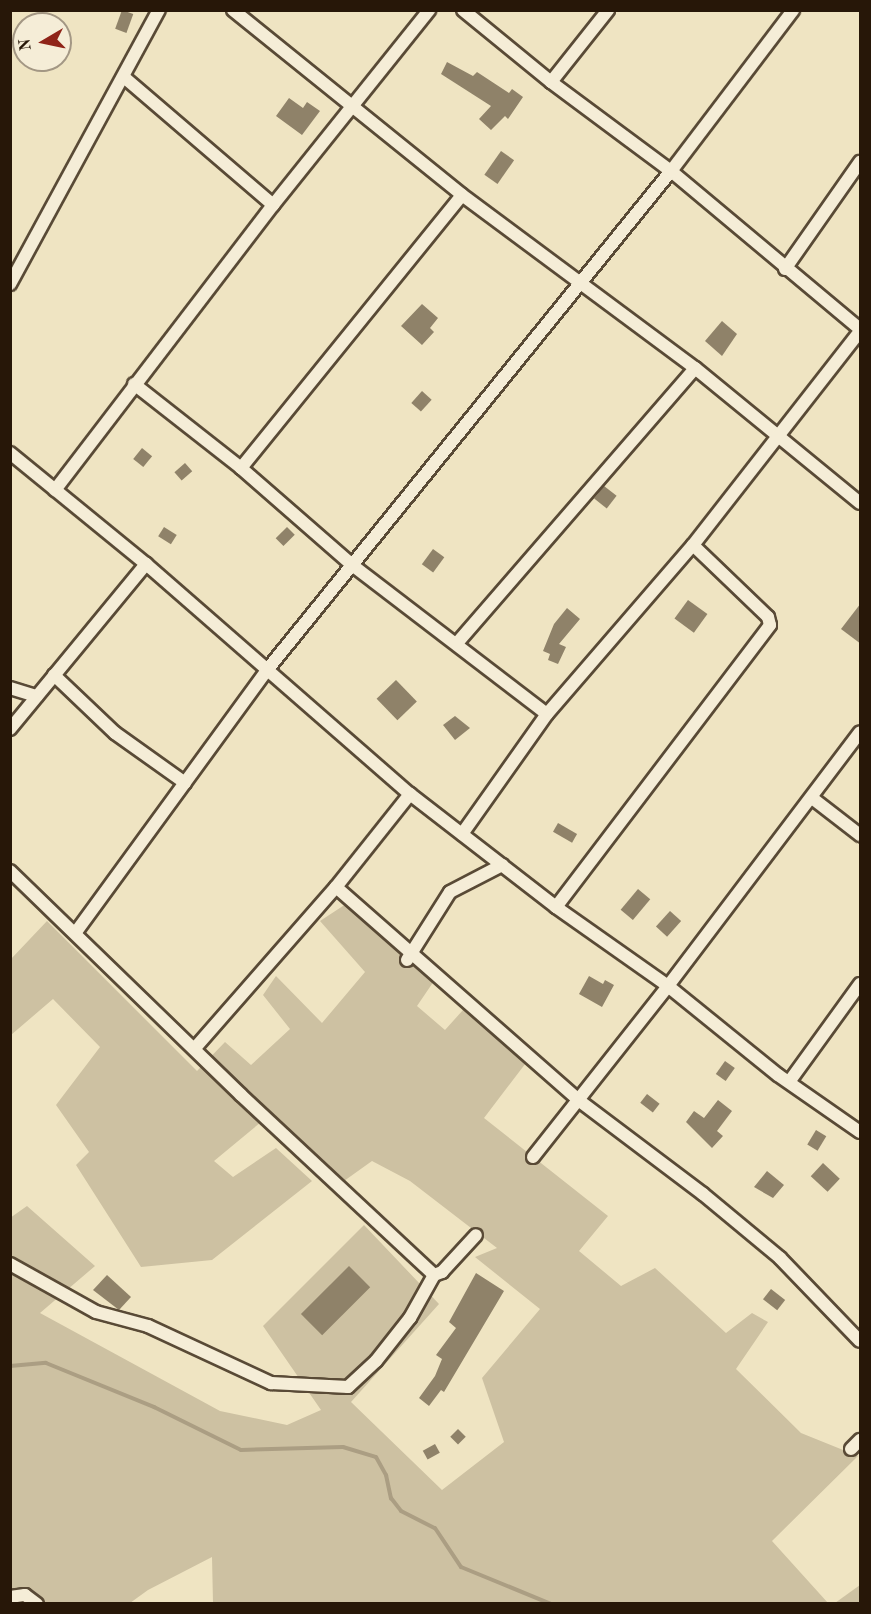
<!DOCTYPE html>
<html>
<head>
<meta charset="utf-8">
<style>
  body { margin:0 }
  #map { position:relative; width:871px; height:1614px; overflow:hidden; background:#efe4c2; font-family:"Old Standard TT",serif }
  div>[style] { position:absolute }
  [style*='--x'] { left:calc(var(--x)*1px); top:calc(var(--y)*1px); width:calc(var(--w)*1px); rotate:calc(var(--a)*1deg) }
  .green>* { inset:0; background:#cdc1a2 }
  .stream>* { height:4px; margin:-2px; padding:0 2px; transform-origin:2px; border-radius:2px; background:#ab9e83 }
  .building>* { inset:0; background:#8f8269; transform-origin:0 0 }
  .roads { filter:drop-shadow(2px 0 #594a36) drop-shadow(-2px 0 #594a36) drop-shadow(0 2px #594a36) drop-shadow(0 -2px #594a36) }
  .street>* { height:12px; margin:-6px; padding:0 6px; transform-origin:6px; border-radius:6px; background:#f5edd7 }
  span { translate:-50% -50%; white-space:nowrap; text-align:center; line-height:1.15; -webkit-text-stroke:5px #f5edd7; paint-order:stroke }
  .frame { position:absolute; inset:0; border:12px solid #271708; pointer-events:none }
  .north { position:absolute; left:12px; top:12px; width:60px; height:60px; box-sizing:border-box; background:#f5edd7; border:2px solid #a39784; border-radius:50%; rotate:261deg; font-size:16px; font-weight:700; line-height:24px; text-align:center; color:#271708 }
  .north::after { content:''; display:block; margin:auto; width:21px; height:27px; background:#8f2418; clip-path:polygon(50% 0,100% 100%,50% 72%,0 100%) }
</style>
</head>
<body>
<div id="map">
  <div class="green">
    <i style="clip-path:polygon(349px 902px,434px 981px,417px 1006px,445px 1030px,472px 1000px,535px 1051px,484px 1118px,608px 1216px,579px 1251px,621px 1286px,655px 1268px,726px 1333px,752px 1313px,768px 1322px,736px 1369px,801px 1433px,858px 1456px,772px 1541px,828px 1603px,213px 1603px,212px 1557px,148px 1590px,130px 1603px,11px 1603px,10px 1218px,27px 1206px,95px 1266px,40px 1313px,220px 1411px,287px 1425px,321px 1410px,263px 1326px,364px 1225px,439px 1304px,351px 1402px,442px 1490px,504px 1442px,482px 1378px,540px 1309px,475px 1257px,497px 1248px,410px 1181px,372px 1161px,337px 1186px,261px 1122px,214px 1161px,233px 1177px,276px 1148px,312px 1181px,212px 1260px,141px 1267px,76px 1165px,89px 1152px,56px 1105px,100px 1047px,53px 999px,11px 1035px,11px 959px,47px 921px,197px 1071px,225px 1042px,251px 1065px,290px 1029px,263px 995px,276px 976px,322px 1023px,365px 972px,320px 921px)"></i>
    <i style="clip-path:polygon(860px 1585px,860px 1603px,835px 1603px)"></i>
  </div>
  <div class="stream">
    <i style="--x:10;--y:1366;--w:36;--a:-5"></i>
    <i style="--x:46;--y:1363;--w:117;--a:22.2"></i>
    <i style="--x:154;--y:1407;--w:97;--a:26.3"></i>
    <i style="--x:241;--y:1450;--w:102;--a:-1.7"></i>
    <i style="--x:343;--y:1447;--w:34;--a:17"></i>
    <i style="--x:376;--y:1457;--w:21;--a:61"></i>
    <i style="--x:386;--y:1475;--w:24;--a:78"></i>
    <i style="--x:391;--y:1498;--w:16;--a:52"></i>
    <i style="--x:401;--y:1511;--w:38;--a:27"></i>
    <i style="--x:435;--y:1528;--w:47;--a:56.3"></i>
    <i style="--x:461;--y:1567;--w:97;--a:22.3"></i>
  </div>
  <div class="building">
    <i style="left:122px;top:10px;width:12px;height:20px;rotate:20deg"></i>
    <i style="clip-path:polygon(447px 62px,473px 76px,477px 72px,509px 93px,512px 89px,523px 97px,508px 119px,505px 116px,491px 130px,479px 119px,491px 106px,441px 74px)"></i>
    <i style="clip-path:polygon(289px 98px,303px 108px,307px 102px,320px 111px,302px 135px,276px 116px)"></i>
    <i style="left:501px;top:151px;width:16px;height:29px;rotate:35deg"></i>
    <i style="clip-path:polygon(422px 304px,438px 318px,430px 328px,434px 332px,422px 345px,401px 326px)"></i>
    <i style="clip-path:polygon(722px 321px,737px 334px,722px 356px,705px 341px)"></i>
    <i style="left:422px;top:391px;width:13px;height:16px;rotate:42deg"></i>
    <i style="left:142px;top:448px;width:13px;height:14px;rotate:39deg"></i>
    <i style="left:185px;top:463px;width:11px;height:14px;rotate:49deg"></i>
    <i style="left:604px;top:486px;width:16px;height:16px;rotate:38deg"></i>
    <i style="left:164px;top:527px;width:15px;height:11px;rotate:32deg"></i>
    <i style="left:287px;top:527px;width:11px;height:16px;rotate:45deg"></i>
    <i style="left:433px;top:549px;width:14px;height:19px;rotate:36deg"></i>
    <i style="left:688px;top:600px;width:24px;height:23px;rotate:36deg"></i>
    <i style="clip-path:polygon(861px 603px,861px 644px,841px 629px)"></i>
    <i style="clip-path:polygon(567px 608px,580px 619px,559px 644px,566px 647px,558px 664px,548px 660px,550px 654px,543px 651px,554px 624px)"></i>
    <i style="left:396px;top:680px;width:30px;height:27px;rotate:46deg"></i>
    <i style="clip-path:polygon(455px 716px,470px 728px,455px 740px,443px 725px)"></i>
    <i style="left:558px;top:823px;width:22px;height:10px;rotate:30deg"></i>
    <i style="left:638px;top:889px;width:16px;height:27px;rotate:40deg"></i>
    <i style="left:670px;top:911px;width:15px;height:21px;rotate:42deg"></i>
    <i style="clip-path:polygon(589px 976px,603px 984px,605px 980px,614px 985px,602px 1007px,579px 994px)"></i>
    <i style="left:725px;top:1061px;width:12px;height:16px;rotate:35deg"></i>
    <i style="left:647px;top:1094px;width:16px;height:11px;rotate:38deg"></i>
    <i style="clip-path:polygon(718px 1100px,732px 1111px,717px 1131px,723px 1136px,712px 1148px,686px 1122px,694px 1111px,704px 1118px)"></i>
    <i style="left:816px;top:1130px;width:12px;height:17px;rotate:31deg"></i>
    <i style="left:823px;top:1163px;width:23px;height:18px;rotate:43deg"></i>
    <i style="clip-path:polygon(767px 1171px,784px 1185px,773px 1198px,754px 1187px)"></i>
    <i style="left:349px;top:1266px;width:30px;height:68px;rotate:45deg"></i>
    <i style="clip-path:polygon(476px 1273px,504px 1291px,444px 1392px,441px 1390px,429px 1406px,419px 1398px,435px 1376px,442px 1359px,436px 1355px,456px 1328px,449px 1322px)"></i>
    <i style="clip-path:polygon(107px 1275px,131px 1297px,119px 1310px,93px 1290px)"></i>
    <i style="left:771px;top:1289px;width:18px;height:13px;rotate:38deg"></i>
    <i style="left:458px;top:1429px;width:11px;height:11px;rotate:45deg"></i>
    <i style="left:435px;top:1444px;width:10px;height:14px;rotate:61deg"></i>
  </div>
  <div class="roads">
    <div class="street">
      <i style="--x:233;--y:10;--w:294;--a:38.9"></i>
      <i style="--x:462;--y:195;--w:290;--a:36.6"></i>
      <i style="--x:695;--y:368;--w:213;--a:39.3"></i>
      <i style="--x:463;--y:10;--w:114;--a:39.3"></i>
      <i style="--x:551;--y:82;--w:149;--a:36.6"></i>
      <i style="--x:671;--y:171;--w:246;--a:39.9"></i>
      <i style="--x:125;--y:78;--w:195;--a:40.6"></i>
      <i style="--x:551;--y:82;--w:92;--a:-51.6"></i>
      <i style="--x:785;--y:269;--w:131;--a:-55"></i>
      <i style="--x:10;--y:284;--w:312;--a:-61.5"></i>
      <i style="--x:134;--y:384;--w:136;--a:38.1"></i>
      <i style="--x:241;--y:468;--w:147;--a:41.1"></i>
      <i style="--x:352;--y:565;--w:245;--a:37.4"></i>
      <i style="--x:10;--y:453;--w:176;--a:39.2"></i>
      <i style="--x:146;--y:564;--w:350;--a:41.1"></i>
      <i style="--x:410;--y:794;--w:185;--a:37.7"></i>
      <i style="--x:556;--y:907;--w:137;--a:35.2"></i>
      <i style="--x:668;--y:986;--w:141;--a:39"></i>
      <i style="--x:778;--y:1075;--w:100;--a:34.8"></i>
      <i style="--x:241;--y:468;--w:351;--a:-51"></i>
      <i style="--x:55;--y:490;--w:359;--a:-52.6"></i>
      <i style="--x:273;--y:205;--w:250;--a:-51.3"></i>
      <i style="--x:458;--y:642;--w:362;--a:-49.1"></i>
      <i style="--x:54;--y:675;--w:84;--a:43.6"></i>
      <i style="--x:115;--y:733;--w:86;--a:35.5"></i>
      <i style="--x:10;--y:688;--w:28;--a:17"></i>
      <i style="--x:10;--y:729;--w:214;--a:-50.5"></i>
      <i style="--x:812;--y:798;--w:61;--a:37.6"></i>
      <i style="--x:462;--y:834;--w:147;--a:-54.7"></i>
      <i style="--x:547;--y:714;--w:223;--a:-49.2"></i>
      <i style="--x:693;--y:545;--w:271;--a:-52"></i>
      <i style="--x:10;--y:871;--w:322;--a:44.1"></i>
      <i style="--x:241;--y:1095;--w:264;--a:43"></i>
      <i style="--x:336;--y:887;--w:321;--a:41.3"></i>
      <i style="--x:577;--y:1099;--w:158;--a:37"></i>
      <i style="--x:703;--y:1194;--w:100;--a:39.7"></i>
      <i style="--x:780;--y:1258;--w:115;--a:46.1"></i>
      <i style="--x:556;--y:907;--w:354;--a:-52.8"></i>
      <i style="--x:770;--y:625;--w:8;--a:-104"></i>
      <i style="--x:768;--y:617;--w:104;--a:-136.2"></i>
      <i style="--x:76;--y:932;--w:324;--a:-53.9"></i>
      <i style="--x:267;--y:670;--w:642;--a:-51.01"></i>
      <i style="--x:671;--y:171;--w:202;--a:-52.8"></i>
      <i style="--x:407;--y:960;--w:80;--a:-57.7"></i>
      <i style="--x:450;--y:892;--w:59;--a:-27.4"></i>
      <i style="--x:195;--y:1048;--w:214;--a:-48.8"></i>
      <i style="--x:336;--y:887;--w:119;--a:-51.5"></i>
      <i style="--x:789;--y:1082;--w:121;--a:-54.1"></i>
      <i style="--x:533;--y:1157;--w:218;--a:-51.7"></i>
      <i style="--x:668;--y:986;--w:318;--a:-52.9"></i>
      <i style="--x:10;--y:1264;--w:98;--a:29.2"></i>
      <i style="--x:96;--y:1312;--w:54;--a:15.1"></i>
      <i style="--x:148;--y:1326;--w:136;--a:24.9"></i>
      <i style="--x:271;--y:1383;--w:77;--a:3"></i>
      <i style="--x:348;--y:1387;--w:38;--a:-43"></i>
      <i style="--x:376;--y:1361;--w:55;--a:-51.7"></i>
      <i style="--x:410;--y:1318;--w:49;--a:-60.8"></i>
      <i style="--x:434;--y:1275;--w:9;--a:-21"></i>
      <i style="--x:442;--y:1272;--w:50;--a:-47.4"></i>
      <i style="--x:851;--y:1449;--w:13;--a:-45"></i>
      <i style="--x:10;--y:1597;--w:15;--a:-8"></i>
      <i style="--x:25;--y:1595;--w:15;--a:37"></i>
    </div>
  </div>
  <div class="frame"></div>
  <div class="north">N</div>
</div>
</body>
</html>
